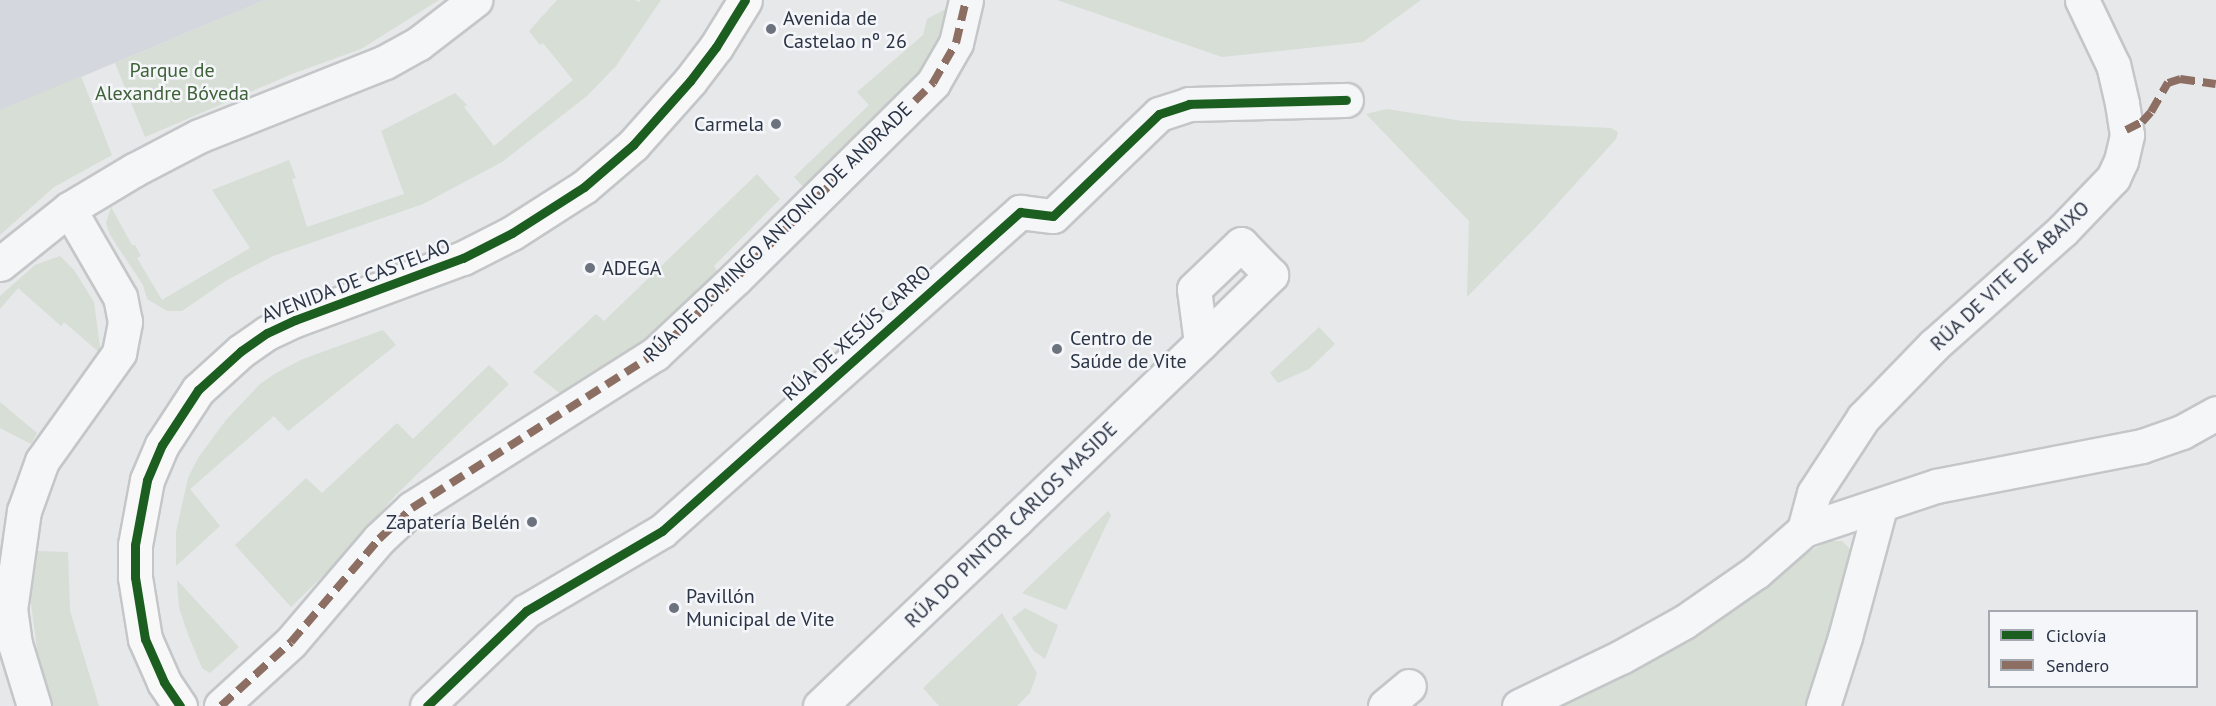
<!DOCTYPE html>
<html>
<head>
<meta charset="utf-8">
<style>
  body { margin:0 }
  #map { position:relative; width:2216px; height:706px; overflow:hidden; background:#e6e8ea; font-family:"PT Sans",sans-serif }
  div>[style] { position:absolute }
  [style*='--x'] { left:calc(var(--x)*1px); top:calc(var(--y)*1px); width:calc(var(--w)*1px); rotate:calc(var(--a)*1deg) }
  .built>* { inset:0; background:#d4d7dd }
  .green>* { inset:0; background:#d6ded6 }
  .roads { filter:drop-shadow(2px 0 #c4c6c8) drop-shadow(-2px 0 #c4c6c8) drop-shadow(0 2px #c4c6c8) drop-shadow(0 -2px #c4c6c8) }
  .street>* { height:33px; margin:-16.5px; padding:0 16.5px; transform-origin:16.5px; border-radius:16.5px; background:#f5f6f7 }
  .secondary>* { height:33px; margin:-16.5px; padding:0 16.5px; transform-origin:16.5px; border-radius:16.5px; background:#f8f8f8 }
  .quiet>* { height:8px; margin-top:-4px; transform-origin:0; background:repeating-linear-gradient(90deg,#8d6e63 0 15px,transparent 0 23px) }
  .cycleway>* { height:9px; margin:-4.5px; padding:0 4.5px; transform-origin:4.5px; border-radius:4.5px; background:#1b5e20 }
  .dots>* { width:16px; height:16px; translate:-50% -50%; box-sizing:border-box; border:3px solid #f4f6f9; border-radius:50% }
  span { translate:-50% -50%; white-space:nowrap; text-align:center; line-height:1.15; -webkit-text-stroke:5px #f4f6f9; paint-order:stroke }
  .poi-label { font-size:20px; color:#2b3445 }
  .left { translate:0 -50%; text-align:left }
  .right { translate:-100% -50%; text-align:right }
  .park-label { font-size:20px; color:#3f6138 }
  .street-label { font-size:20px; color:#2b3445 }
  .legend { position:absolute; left:1988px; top:610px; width:210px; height:78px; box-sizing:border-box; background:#f4f6f9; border:2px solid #a4a8b1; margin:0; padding:8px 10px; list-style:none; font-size:18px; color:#2b3445 }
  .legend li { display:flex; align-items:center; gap:12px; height:30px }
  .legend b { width:30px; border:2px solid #a4a8b1 }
</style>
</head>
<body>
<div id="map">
  <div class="built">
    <i style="clip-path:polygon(0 0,265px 0,0 111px)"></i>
  </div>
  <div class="green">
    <i style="clip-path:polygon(265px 0,439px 0,361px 49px,292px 74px,145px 137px,115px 63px)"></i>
    <i style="clip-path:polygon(557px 0,635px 0,639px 2px,641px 0,661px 0,616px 66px,587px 96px,502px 162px,423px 204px,273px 256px,227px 280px,182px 311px,167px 311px,147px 299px,143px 285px,110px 235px,106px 223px,111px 207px,132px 245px,135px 245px,141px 256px,137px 258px,162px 300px,250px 248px,212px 190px,289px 160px,296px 178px,292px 179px,307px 227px,404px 194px,381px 131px,455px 93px,467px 105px,464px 107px,494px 146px,573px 80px,543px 43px,540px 45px,529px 31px)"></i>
    <i style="clip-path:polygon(1057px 0,1421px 0,1363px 42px,1222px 57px)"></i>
    <i style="clip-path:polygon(951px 6px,954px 13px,929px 68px,809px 193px,794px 177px,869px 105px,857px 92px,923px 35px,927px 19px)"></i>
    <i style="clip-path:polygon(81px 76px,112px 155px,54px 187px,0 235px,0 110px)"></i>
    <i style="clip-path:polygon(1387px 109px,1462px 121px,1611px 128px,1618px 132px,1616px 139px,1538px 225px,1467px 297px,1469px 221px,1366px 114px)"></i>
    <i style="clip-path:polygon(757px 174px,780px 199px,714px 266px,720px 274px,664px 330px,562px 395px,533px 372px,596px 314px,604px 321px)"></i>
    <i style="clip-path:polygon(60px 256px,74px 270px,94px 302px,101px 354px,64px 322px,61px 326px,18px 288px,0 309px,0 296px,35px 265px)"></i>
    <i style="clip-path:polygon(1319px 327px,1335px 344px,1309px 369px,1278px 383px,1270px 373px)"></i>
    <i style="clip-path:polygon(383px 330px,396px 345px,288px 431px,274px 416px,190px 489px,220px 526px,176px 566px,176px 532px,188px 478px,198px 458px,226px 420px,260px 384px,276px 373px,303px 359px)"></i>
    <i style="clip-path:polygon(489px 365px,509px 384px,395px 496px,328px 571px,291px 607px,235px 545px,306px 478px,322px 493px,397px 423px,413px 439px)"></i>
    <i style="clip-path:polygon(0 402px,37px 433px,31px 444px,0 428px)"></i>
    <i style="clip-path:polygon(1108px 511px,1111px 515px,1066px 610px,1022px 593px)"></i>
    <i style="clip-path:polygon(1828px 541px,1842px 541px,1851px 550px,1855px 564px,1812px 706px,1544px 706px)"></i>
    <i style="clip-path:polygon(36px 551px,68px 552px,70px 611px,99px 706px,53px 706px,38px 657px,30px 596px)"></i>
    <i style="clip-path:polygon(177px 580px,239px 647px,210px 673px,202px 668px,189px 637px,179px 608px)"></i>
    <i style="clip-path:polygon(1025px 608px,1058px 625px,1045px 659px,1034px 651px,1012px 618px)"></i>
    <i style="clip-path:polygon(1002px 613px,1037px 673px,1030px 693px,1017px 706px,939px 706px,923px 688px)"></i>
  </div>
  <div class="roads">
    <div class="street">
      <i style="--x:0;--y:264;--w:88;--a:-38.6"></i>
      <i style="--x:69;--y:209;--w:76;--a:-31"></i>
      <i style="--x:134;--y:170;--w:73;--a:-27.6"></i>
      <i style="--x:199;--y:136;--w:200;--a:-21.7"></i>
      <i style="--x:385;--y:62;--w:39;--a:-29"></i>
      <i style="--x:419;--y:43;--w:71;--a:-37.5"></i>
      <i style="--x:1804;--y:530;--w:38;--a:-75"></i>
      <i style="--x:1814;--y:493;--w:90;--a:-56.8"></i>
      <i style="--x:1863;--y:418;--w:102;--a:-45.8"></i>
      <i style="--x:1934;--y:345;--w:171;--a:-41.7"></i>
      <i style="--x:2062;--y:231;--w:74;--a:-46.1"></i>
      <i style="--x:2113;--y:178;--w:19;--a:-65"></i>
      <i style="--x:2121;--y:161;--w:27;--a:-77"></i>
      <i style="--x:2127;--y:135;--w:32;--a:-99"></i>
      <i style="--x:2122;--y:103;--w:39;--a:-103"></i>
      <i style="--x:2113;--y:65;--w:72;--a:-115.5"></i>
      <i style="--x:34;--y:706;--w:65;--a:-107"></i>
      <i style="--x:15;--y:644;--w:34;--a:-98"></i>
      <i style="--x:10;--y:610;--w:100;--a:-82"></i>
      <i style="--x:24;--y:511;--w:53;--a:-70.2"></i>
      <i style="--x:42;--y:461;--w:133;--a:-54.5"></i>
      <i style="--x:119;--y:353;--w:32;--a:-79"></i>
      <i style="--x:125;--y:322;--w:25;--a:-101"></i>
      <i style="--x:120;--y:297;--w:102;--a:-120.1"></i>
      <i style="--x:221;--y:706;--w:95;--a:-42.4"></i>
      <i style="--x:291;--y:642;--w:135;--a:-49.5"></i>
      <i style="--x:379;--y:539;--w:45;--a:-43.2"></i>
      <i style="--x:412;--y:508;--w:288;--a:-32.4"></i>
      <i style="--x:655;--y:354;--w:110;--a:-43.2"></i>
      <i style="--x:735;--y:279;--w:279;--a:-44.7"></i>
      <i style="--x:933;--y:83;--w:46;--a:-60.1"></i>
      <i style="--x:956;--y:43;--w:44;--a:-76.9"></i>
      <i style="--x:427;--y:706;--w:137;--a:-43.8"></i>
      <i style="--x:526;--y:611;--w:158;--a:-30.5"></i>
      <i style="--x:662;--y:531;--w:480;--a:-41.7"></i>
      <i style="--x:1020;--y:212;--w:33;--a:7"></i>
      <i style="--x:1053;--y:216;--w:147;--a:-43.9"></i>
      <i style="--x:1159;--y:114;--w:32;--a:-18"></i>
      <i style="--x:1189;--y:104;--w:157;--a:-1.5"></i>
      <i style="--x:820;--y:706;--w:272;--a:-43.5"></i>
      <i style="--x:1017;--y:519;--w:255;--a:-43.7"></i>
      <i style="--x:1201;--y:343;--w:98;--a:-44.2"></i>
      <i style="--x:1271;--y:275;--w:43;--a:-134.1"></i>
      <i style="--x:1241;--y:244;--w:65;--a:136.2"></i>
      <i style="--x:1194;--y:289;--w:54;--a:82.6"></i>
      <i style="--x:1385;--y:706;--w:31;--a:-40"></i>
      <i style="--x:1519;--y:706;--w:113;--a:-25.7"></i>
      <i style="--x:1621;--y:657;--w:72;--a:-29.1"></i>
      <i style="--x:1684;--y:622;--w:88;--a:-34.8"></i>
      <i style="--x:1756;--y:572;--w:64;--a:-41.2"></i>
      <i style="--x:1804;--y:530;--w:139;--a:-18.4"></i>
      <i style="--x:1936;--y:486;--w:210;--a:-11"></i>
      <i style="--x:2142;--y:446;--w:42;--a:-19.3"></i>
      <i style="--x:2182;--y:432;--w:39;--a:-29"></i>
      <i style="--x:1823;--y:706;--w:72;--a:-72.3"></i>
      <i style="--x:1845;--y:637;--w:135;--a:-74.9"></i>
    </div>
    <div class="secondary">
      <i style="--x:180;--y:706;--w:29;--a:-124"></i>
      <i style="--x:164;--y:682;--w:47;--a:-113.8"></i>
      <i style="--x:145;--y:639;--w:63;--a:-99.2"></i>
      <i style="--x:135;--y:577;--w:32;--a:-90"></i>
      <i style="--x:135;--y:545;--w:66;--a:-79.5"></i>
      <i style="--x:147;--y:480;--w:38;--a:-67"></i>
      <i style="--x:162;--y:445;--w:66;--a:-56.8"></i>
      <i style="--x:198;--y:390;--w:58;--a:-42.2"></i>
      <i style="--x:241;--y:351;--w:32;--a:-35"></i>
      <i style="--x:267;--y:333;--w:31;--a:-25"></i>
      <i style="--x:295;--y:320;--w:179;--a:-20.3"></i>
      <i style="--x:463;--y:258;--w:55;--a:-27"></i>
      <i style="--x:512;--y:233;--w:85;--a:-32.6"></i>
      <i style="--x:584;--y:187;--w:65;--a:-40.6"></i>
      <i style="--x:633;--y:145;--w:86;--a:-48.3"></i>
      <i style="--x:690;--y:81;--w:43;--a:-52.6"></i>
      <i style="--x:716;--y:47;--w:55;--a:-58.3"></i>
    </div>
  </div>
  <div class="quiet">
    <i style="--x:2126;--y:130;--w:18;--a:-27"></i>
    <i style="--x:2142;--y:122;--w:13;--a:-48"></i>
    <i style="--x:2151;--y:112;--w:34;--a:-60"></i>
    <i style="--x:2168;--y:83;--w:13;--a:-18"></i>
    <i style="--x:2180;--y:79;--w:36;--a:8"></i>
    <i style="--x:221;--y:706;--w:95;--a:-42.4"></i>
    <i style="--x:291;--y:642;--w:135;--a:-49.5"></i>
    <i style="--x:379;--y:539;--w:45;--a:-43.2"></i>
    <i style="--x:412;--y:508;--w:288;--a:-32.4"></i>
    <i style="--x:655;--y:354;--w:110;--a:-43.2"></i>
    <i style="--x:735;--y:279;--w:279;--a:-44.7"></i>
    <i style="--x:933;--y:83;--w:46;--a:-60.1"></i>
    <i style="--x:956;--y:43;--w:44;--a:-76.9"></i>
  </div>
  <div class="cycleway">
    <i style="--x:180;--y:706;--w:29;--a:-124"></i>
    <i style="--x:164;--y:682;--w:47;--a:-113.8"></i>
    <i style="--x:145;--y:639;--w:63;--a:-99.2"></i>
    <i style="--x:135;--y:577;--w:32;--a:-90"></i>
    <i style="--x:135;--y:545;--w:66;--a:-79.5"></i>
    <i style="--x:147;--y:480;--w:38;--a:-67"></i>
    <i style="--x:162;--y:445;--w:66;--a:-56.8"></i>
    <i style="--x:198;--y:390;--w:58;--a:-42.2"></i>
    <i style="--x:241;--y:351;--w:32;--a:-35"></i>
    <i style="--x:267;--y:333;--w:31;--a:-25"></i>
    <i style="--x:295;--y:320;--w:179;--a:-20.3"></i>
    <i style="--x:463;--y:258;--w:55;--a:-27"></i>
    <i style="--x:512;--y:233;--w:85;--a:-32.6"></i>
    <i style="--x:584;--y:187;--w:65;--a:-40.6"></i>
    <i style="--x:633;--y:145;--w:86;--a:-48.3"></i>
    <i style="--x:690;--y:81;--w:43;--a:-52.6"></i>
    <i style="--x:716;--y:47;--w:55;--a:-58.3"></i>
    <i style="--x:427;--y:706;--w:137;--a:-43.8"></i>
    <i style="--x:526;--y:611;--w:158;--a:-30.5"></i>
    <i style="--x:662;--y:531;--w:480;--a:-41.7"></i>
    <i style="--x:1020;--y:212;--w:33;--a:7"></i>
    <i style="--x:1053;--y:216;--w:147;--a:-43.9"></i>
    <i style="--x:1159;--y:114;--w:32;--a:-18"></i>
    <i style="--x:1189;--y:104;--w:157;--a:-1.5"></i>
  </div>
  <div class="dots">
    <i style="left:771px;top:29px;background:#6c737f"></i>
    <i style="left:776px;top:124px;background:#6c737f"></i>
    <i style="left:590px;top:268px;background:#6c737f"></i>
    <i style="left:1057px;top:349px;background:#6c737f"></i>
    <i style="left:532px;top:522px;background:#6c737f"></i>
    <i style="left:674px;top:608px;background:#6c737f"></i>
  </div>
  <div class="poi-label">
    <span class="left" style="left:783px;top:30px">Avenida de<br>Castelao nº 26</span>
    <span class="right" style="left:764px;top:124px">Carmela</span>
    <span class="left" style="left:602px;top:268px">ADEGA</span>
    <span class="left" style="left:1070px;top:350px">Centro de<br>Saúde de Vite</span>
    <span class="right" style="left:520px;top:522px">Zapatería Belén</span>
    <span class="left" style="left:686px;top:608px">Pavillón<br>Municipal de Vite</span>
  </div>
  <div class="park-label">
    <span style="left:172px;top:82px">Parque de<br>Alexandre Bóveda</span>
  </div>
  <div class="street-label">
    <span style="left:778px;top:232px;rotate:-44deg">RÚA DE DOMINGO ANTONIO DE ANDRADE</span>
    <span style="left:2010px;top:276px;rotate:-43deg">RÚA DE VITE DE ABAIXO</span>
    <span style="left:356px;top:281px;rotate:-21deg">AVENIDA DE CASTELAO</span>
    <span style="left:857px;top:333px;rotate:-42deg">RÚA DE XESÚS CARRO</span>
    <span style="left:1011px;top:525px;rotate:-44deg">RÚA DO PINTOR CARLOS MASIDE</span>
  </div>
  <ul class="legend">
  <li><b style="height:8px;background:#1b5e20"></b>Ciclovía</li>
  <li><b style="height:8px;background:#8d6e63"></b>Sendero</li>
  </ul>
</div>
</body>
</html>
